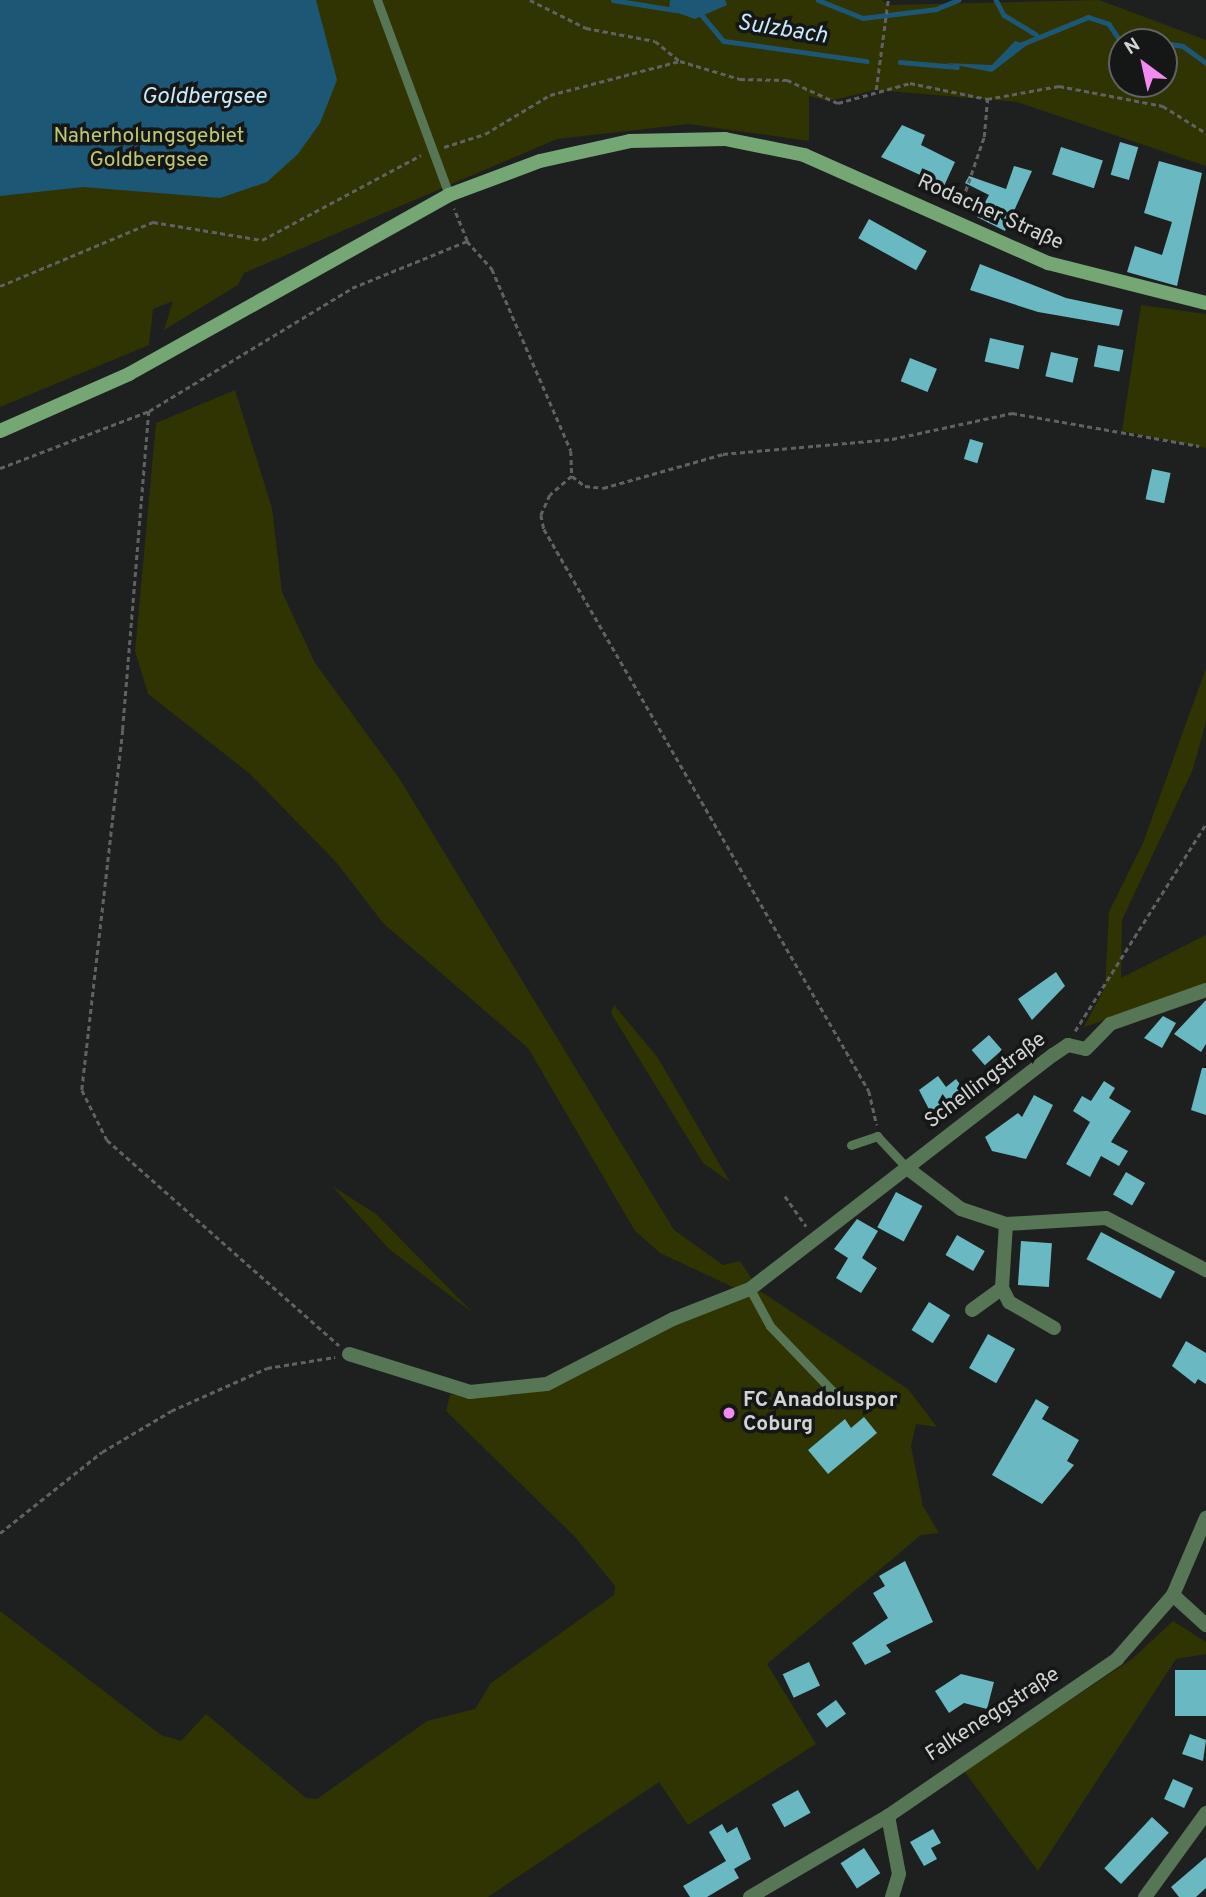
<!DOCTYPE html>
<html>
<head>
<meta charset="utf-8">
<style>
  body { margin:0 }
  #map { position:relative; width:1206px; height:1897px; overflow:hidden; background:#1d201f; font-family:Overpass,sans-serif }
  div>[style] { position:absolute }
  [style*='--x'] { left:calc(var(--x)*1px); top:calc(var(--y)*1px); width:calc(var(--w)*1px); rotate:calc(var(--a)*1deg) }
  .green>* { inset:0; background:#303302 }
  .water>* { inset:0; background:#1d5776 }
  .stream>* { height:4.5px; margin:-2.25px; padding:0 2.25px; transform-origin:2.25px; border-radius:2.25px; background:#1d5776 }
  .building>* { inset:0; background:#6ab8c1; transform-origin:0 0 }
  .path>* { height:2.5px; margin-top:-1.25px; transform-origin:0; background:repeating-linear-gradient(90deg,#5f6261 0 5px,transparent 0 8.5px) }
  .lane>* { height:9px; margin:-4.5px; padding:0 4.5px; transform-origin:4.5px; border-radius:4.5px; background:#567655 }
  .street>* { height:14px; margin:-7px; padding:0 7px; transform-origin:7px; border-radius:7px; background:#567655 }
  .secondary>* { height:14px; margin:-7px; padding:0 7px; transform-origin:7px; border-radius:7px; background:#74a773 }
  .dots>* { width:19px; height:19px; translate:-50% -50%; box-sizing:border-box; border:4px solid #141716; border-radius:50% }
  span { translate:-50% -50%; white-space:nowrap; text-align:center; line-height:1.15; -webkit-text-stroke:7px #141716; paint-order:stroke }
  .park-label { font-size:21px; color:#bec773 }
  .street-label { font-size:21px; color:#d1d4d3 }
  .poi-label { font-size:21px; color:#d1d4d3; font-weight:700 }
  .left { translate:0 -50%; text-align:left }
  .water-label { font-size:23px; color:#c9e9fd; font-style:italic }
  .north { position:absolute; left:1108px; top:28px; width:70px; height:70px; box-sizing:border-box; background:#141716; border:2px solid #606362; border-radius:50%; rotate:327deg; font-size:19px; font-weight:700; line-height:28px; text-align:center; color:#d1d4d3 }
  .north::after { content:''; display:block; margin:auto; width:24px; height:32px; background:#f38af1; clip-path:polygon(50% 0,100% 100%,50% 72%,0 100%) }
</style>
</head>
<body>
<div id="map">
  <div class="green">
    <i style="clip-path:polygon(evenodd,0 0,882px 0,888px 5px,1099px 0,1206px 40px,1206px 166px,1017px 102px,876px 90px,829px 101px,809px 96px,809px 141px,689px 124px,557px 139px,244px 273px,238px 285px,164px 330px,173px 301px,153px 309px,149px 345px,0 407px,0 0,1122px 42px,1164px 42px,1164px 84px,1122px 84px,1122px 42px)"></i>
    <i style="clip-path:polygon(1141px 305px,1206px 314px,1206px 448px,1122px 431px)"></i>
    <i style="clip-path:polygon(235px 390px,272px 508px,282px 592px,315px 663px,399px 778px,674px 1230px,723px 1265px,740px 1261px,752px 1279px,735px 1288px,660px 1253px,635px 1231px,528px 1048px,383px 923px,336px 862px,249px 773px,148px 694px,135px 651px,156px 423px)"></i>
    <i style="clip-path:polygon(1206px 668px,1206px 722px,1193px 769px,1122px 920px,1121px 978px,1206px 935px,1206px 986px,1084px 1027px,1105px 987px,1109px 912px,1143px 843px)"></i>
    <i style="clip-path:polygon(614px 1005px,658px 1058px,730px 1182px,703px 1163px,611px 1013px)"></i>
    <i style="clip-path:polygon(332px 1186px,376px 1214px,473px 1313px,389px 1249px)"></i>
    <i style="clip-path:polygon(760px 1291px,908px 1389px,937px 1427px,916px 1424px,911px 1446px,923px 1506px,939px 1533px,921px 1535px,767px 1664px,816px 1744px,688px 1825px,659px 1782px,488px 1897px,0 1897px,0 1611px,161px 1735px,181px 1741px,206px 1714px,306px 1798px,317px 1799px,427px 1721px,475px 1709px,491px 1683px,614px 1595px,615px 1586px,575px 1537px,446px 1411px,450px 1395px,514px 1395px,561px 1382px,675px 1322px)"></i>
    <i style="clip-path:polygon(1173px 1621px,1206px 1642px,1206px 1654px,1176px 1659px,1038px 1871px,964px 1771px,1132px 1659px)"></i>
  </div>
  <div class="water">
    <i style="clip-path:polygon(0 0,316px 0,337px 80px,320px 123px,298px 154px,267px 182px,220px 198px,83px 187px,0 196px)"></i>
    <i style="clip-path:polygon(670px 0,725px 0,727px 5px,695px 19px,669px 10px)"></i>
    <i style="clip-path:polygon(1015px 41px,1027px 45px,992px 72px,945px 63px,992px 65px)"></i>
  </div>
  <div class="stream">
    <i style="--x:613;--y:0;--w:63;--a:9.2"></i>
    <i style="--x:818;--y:0;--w:48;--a:21.8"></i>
    <i style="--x:863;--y:18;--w:74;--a:-7"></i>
    <i style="--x:936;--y:9;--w:24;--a:-22"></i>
    <i style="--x:996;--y:0;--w:17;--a:62"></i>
    <i style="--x:1004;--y:15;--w:37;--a:31"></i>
    <i style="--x:701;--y:14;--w:35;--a:50"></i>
    <i style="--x:724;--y:41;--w:144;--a:8"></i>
    <i style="--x:1164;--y:43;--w:19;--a:9"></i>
    <i style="--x:1183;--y:46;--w:29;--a:36"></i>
    <i style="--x:1015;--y:47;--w:79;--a:-22.3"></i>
    <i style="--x:1088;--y:17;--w:22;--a:18"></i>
    <i style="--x:1109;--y:24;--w:23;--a:56"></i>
    <i style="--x:900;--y:62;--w:57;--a:5"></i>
  </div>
  <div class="building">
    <i style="clip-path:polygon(902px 125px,925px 135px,921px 145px,955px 162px,944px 186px,881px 157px)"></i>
    <i style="left:1120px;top:142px;width:19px;height:34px;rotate:16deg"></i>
    <i style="left:1061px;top:147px;width:44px;height:29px;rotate:18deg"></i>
    <i style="clip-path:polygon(1159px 161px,1202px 173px,1177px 286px,1127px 272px,1135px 246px,1162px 255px,1172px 222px,1144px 213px)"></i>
    <i style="clip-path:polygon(1014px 166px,1032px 171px,1005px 231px,977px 217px,989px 195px,965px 183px,969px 176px,1006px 189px)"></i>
    <i style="left:869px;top:219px;width:66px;height:22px;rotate:29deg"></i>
    <i style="clip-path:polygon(980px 264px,1066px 298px,1123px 310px,1119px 326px,1038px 312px,970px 290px)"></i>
    <i style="left:990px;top:338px;width:35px;height:24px;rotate:13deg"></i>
    <i style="left:1098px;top:345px;width:26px;height:22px;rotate:11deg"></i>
    <i style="left:1051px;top:352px;width:28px;height:25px;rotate:13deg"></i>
    <i style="left:910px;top:358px;width:29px;height:25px;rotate:22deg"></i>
    <i style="left:970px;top:439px;width:14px;height:21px;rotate:17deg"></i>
    <i style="left:1152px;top:469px;width:19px;height:31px;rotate:12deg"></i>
    <i style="clip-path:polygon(1056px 972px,1065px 986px,1032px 1020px,1018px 999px)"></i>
    <i style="clip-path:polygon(1206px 1000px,1206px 1044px,1201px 1052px,1174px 1034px)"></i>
    <i style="clip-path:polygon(1163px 1016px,1176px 1023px,1162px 1048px,1144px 1038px)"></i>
    <i style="left:989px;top:1035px;width:20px;height:23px;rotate:49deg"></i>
    <i style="clip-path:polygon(1202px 1068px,1206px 1068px,1206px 1115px,1191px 1110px)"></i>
    <i style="clip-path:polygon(938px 1076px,946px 1087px,956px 1079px,965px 1091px,935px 1121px,919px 1090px)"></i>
    <i style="clip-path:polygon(1104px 1081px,1115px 1088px,1109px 1098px,1131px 1111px,1111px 1142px,1128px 1151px,1119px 1166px,1101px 1156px,1090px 1177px,1066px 1164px,1090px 1122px,1073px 1111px,1082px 1096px,1091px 1101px)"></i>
    <i style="clip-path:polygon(1034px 1095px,1053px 1105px,1026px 1159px,992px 1151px,985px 1137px,1018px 1113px,1022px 1117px)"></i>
    <i style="left:1126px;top:1172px;width:22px;height:26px;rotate:30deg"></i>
    <i style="left:896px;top:1192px;width:30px;height:40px;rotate:28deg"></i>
    <i style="clip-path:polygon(857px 1219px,878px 1231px,862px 1258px,877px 1268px,861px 1293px,836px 1278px,848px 1258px,834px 1249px)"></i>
    <i style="left:1101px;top:1232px;width:84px;height:31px;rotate:28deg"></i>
    <i style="left:957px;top:1235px;width:32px;height:23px;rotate:30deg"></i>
    <i style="left:1021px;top:1241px;width:31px;height:44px;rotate:4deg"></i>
    <i style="left:929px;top:1302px;width:25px;height:33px;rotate:32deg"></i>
    <i style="left:988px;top:1334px;width:31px;height:39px;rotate:29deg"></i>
    <i style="clip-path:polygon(1186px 1341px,1206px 1353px,1206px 1384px,1198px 1379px,1195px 1384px,1172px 1366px)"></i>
    <i style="clip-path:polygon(1036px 1399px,1049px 1407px,1042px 1419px,1079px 1440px,1067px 1461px,1074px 1465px,1042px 1504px,992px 1475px)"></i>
    <i style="clip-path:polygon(864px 1417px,877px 1433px,828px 1474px,808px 1450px,845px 1419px,851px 1428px)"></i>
    <i style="clip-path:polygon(905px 1561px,933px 1622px,886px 1645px,891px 1652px,865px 1665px,852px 1643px,888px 1618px,873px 1593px,885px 1586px,879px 1576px)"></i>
    <i style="left:809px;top:1662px;width:26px;height:29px;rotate:65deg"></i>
    <i style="left:1206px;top:1670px;width:46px;height:31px;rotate:90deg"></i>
    <i style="clip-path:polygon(961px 1674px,994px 1682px,987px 1709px,964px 1703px,949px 1713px,935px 1691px)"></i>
    <i style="left:836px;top:1700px;width:17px;height:24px;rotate:54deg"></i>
    <i style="clip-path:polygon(1190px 1734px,1206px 1740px,1203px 1761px,1182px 1754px)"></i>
    <i style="left:1173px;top:1779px;width:22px;height:22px;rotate:24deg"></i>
    <i style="left:798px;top:1790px;width:26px;height:30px;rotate:61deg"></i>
    <i style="left:1152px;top:1817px;width:23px;height:70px;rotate:43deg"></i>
    <i style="clip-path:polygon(722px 1824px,727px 1833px,737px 1827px,751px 1859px,734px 1869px,739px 1878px,707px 1897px,690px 1897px,683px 1886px,726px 1861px,709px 1832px)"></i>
    <i style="clip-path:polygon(933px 1829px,941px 1843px,931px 1848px,937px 1859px,924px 1866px,910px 1842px)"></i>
    <i style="left:864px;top:1848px;width:30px;height:28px;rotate:57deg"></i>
    <i style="clip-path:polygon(1206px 1857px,1206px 1888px,1196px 1897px,1179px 1897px,1171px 1887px)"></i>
  </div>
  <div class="path">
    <i style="--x:530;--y:0;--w:63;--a:26.6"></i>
    <i style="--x:586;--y:28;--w:70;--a:10.7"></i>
    <i style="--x:655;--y:41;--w:32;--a:39"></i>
    <i style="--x:876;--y:90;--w:91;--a:-82.4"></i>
    <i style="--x:444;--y:147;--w:43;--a:-17.6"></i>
    <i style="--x:485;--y:134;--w:76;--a:-31"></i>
    <i style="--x:550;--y:95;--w:134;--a:-14.7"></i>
    <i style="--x:680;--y:61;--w:63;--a:16.7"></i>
    <i style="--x:740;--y:79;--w:47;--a:1.2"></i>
    <i style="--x:787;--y:80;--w:56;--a:24.3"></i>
    <i style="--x:838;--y:103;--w:75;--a:-15.5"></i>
    <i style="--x:910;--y:83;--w:79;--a:11.7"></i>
    <i style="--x:987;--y:99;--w:73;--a:-10.2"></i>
    <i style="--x:1059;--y:86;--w:106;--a:10.9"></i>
    <i style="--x:1163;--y:106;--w:51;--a:32.1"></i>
    <i style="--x:960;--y:207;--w:74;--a:-71.1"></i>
    <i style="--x:984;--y:137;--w:38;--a:-85"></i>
    <i style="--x:467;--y:241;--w:38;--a:48"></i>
    <i style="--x:492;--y:269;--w:198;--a:66.5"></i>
    <i style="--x:571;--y:451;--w:25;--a:88"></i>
    <i style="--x:572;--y:476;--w:29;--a:139"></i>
    <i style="--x:550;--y:495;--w:22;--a:114"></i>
    <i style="--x:541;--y:515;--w:14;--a:78"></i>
    <i style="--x:544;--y:529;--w:649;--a:59.96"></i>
    <i style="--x:869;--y:1091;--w:35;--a:77"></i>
    <i style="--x:0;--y:286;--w:166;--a:-22.7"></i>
    <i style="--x:153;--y:222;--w:110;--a:9.4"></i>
    <i style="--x:262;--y:240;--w:180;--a:-28.1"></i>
    <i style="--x:149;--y:411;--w:320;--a:94.7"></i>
    <i style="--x:123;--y:730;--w:362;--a:96.5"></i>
    <i style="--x:82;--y:1090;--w:56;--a:63.4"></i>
    <i style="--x:107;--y:1140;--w:310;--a:41.5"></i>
    <i style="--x:0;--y:468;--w:160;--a:-20.9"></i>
    <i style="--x:149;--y:411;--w:237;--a:-31.2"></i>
    <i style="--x:352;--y:288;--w:124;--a:-22.2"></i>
    <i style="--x:467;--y:241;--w:35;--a:-112"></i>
    <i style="--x:572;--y:476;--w:16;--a:38"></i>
    <i style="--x:585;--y:486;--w:18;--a:6"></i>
    <i style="--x:603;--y:488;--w:125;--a:-15.8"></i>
    <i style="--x:723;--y:454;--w:170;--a:-5.1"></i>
    <i style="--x:892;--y:439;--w:123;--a:-12.2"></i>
    <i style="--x:1012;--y:413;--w:190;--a:10"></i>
    <i style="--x:1075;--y:1031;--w:245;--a:-57.7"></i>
    <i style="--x:785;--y:1196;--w:37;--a:55"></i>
    <i style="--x:0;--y:1533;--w:130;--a:-38.5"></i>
    <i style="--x:102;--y:1452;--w:80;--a:-30.7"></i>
    <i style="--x:171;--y:1411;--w:105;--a:-24.1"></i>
    <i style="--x:267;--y:1368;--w:69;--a:-9.2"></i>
  </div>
  <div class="lane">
    <i style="--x:377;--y:0;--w:208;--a:69.7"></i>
    <i style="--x:851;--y:1145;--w:28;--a:-19"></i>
    <i style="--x:877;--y:1136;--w:44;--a:46.8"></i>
    <i style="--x:750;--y:1289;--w:42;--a:61.6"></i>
    <i style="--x:770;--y:1326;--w:101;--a:46.2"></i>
  </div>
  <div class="street">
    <i style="--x:907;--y:1168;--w:68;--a:37.2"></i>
    <i style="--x:961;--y:1209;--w:47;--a:18.4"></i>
    <i style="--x:1006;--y:1224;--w:100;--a:-3.4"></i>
    <i style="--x:1106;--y:1218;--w:113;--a:27.5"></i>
    <i style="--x:1006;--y:1224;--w:64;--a:93.6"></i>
    <i style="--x:1002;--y:1288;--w:16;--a:63"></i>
    <i style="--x:1009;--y:1302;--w:52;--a:30"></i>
    <i style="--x:972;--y:1310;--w:37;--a:-36"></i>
    <i style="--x:349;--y:1354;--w:127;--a:17.4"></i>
    <i style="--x:470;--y:1392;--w:77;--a:-5.9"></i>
    <i style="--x:547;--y:1384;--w:142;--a:-27.3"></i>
    <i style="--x:673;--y:1319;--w:83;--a:-21.3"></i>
    <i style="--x:750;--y:1289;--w:383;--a:-37.7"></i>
    <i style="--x:1053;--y:1055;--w:18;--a:-34"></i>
    <i style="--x:1068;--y:1045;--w:18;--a:13"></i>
    <i style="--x:1086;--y:1049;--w:35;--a:-46"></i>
    <i style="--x:1110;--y:1024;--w:102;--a:-19.5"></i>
    <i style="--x:1173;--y:1595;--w:45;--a:42.3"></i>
    <i style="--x:888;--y:1816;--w:59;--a:79.3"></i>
    <i style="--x:899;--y:1874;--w:24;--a:107"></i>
    <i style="--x:750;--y:1897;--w:160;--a:-30.4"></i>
    <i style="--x:888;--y:1816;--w:278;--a:-34.4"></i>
    <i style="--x:1117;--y:1659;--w:85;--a:-48.8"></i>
    <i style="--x:1173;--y:1595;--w:84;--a:-66.8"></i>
    <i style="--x:1145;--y:1897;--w:104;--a:-54"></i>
  </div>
  <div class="secondary">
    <i style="--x:0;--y:431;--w:141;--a:-23.8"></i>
    <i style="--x:129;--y:374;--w:367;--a:-29.2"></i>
    <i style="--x:449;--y:195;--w:97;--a:-20.5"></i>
    <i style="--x:540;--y:161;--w:92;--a:-12.5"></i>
    <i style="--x:630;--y:141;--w:95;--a:-1.2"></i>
    <i style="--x:725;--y:139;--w:81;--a:11.4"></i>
    <i style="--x:804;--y:155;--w:267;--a:23.9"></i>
    <i style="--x:1048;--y:263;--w:163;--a:14.2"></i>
  </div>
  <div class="dots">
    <i style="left:729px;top:1413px;background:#f38af1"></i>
  </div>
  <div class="park-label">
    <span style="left:149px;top:149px">Naherholungsgebiet<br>Goldbergsee</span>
  </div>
  <div class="street-label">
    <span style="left:990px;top:213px;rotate:24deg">Rodacher Straße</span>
    <span style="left:986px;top:1081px;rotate:-37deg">Schellingstraße</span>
    <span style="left:993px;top:1715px;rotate:-33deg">Falkeneggstraße</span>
  </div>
  <div class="poi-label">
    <span class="left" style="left:743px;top:1413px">FC Anadoluspor<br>Coburg</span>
  </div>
  <div class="water-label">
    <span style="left:782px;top:31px;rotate:9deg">Sulzbach</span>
    <span style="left:204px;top:98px">Goldbergsee</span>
  </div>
  <div class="north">N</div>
</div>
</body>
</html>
